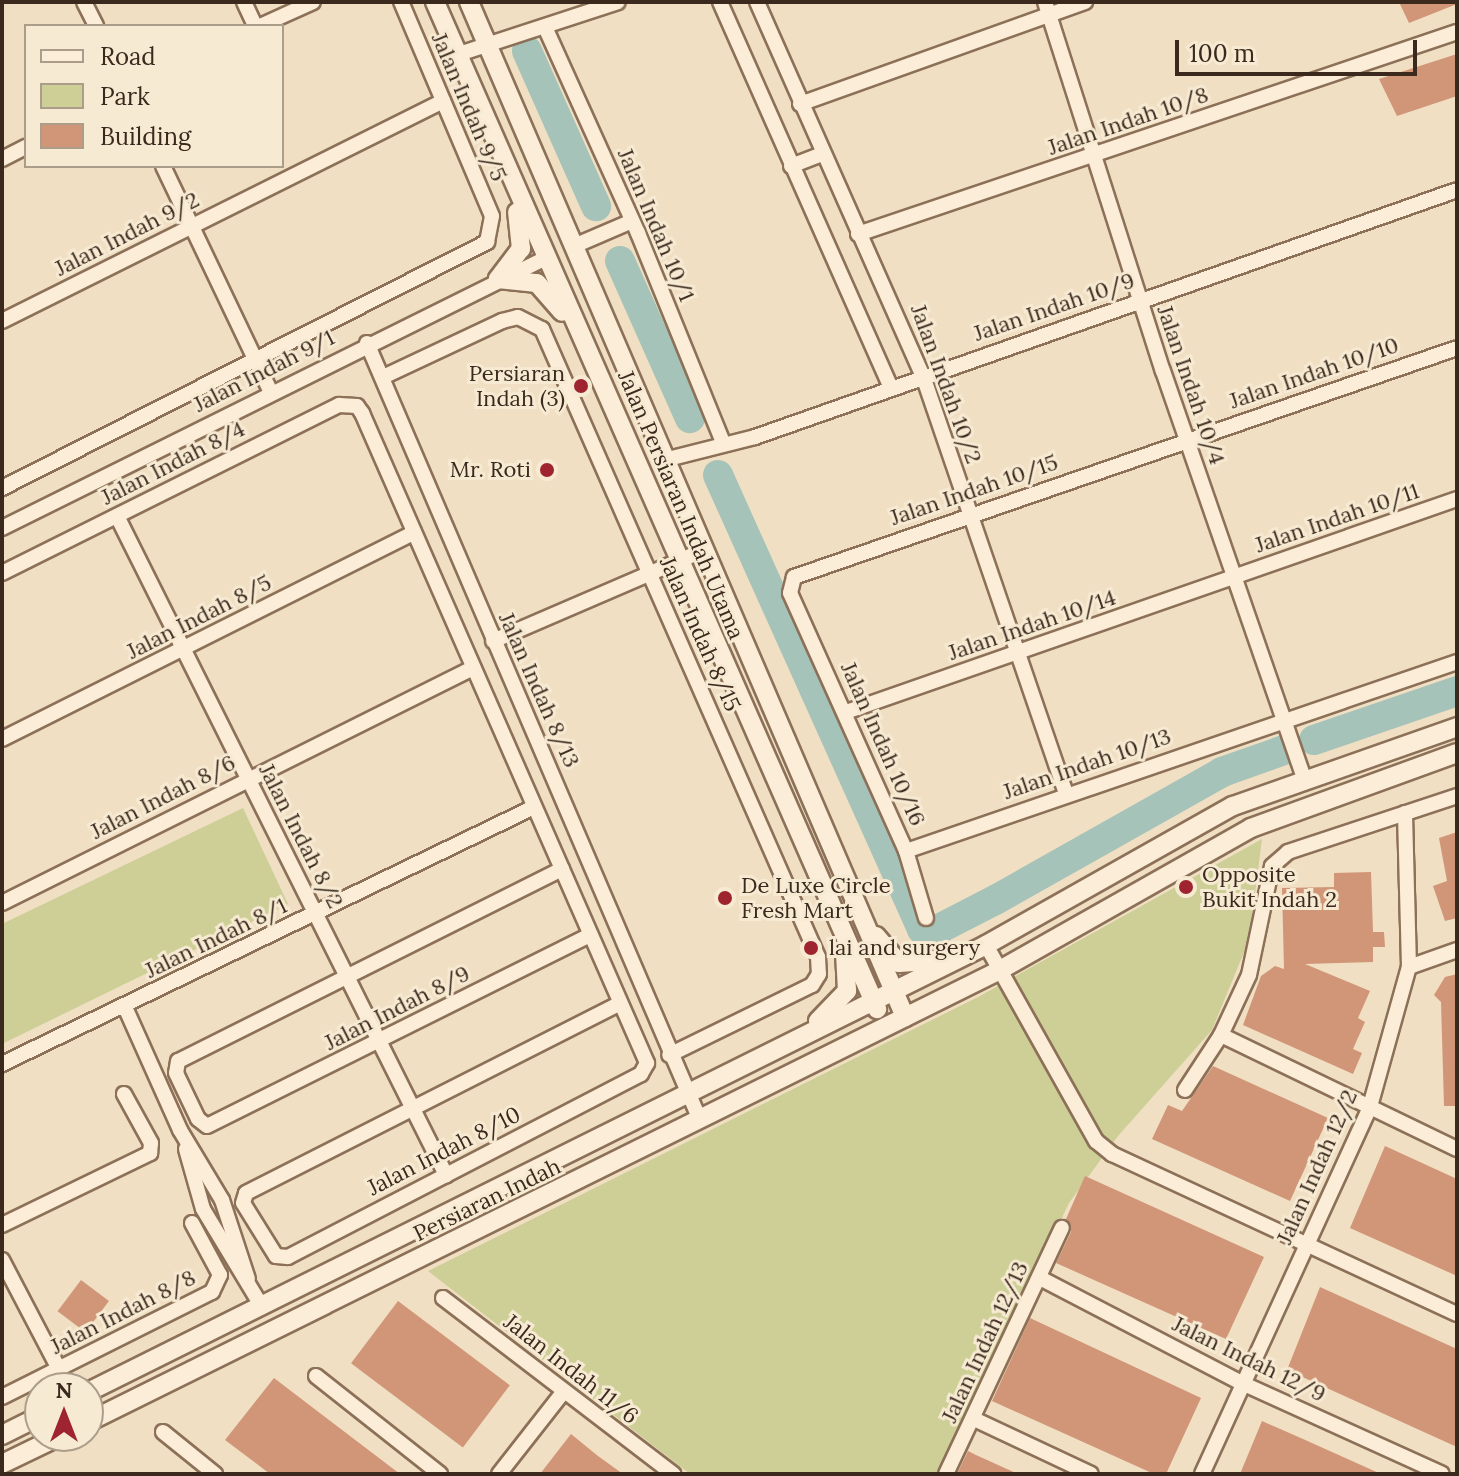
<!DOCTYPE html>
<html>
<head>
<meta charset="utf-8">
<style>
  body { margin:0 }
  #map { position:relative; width:1459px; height:1476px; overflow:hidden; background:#f0dfc3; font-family:Lora,serif }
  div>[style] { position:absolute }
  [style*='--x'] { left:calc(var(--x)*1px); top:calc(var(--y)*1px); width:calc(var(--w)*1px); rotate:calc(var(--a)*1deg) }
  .green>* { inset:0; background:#cdcf96 }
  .river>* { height:30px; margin:-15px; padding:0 15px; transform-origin:15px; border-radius:15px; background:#a5c3b8 }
  .building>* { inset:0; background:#d19577; transform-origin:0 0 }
  .roads { filter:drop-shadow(2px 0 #8c7058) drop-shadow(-2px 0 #8c7058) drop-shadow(0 2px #8c7058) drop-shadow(0 -2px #8c7058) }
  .minor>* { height:14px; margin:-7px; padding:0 7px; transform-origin:7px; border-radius:7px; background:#fbedd7 }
  .secondary>* { height:18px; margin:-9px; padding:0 9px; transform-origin:9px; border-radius:9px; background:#fbedd7 }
  .dots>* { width:22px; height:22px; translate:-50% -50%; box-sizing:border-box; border:4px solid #f7ead3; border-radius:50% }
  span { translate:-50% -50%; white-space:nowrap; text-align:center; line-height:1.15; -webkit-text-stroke:6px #f7ead3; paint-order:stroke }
  .street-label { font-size:22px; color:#3b291d }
  .poi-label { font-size:22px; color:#3b291d }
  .right { translate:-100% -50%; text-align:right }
  .left { translate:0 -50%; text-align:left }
  .frame { position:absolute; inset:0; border:4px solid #3b291d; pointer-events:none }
  .legend { position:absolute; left:24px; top:24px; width:260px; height:144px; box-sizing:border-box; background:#f7ead3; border:2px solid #ac9d8a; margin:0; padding:10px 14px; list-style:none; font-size:24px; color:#3b291d }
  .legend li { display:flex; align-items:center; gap:16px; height:40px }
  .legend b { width:40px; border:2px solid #ac9d8a }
  .north { position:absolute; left:24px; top:1372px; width:80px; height:80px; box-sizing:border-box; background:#f7ead3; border:2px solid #ac9d8a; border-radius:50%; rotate:0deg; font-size:22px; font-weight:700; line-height:32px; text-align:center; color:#3b291d }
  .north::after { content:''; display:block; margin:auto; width:28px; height:36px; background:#9e252f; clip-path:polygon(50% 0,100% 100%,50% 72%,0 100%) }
  .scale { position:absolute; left:1175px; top:40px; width:242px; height:36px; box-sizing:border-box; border:4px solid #3b291d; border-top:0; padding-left:10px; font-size:24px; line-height:28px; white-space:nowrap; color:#3b291d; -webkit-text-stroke:6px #f7ead3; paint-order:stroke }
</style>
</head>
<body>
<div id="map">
  <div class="green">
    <i style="clip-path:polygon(243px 808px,288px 904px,2px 1044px,2px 924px)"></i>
    <i style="clip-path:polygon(1262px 839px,1249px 940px,1212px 1030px,1118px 1136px,1069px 1203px,939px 1474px,690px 1474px,428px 1271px,978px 997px)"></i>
  </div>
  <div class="river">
    <i style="--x:527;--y:51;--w:170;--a:66"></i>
    <i style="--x:620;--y:261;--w:172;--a:66"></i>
    <i style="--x:718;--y:475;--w:498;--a:65.8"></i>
    <i style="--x:922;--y:929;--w:10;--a:24"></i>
    <i style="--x:931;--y:933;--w:74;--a:-27.3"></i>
    <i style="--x:997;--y:899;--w:258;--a:-29.4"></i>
    <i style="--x:1222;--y:772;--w:66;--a:-19.5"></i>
    <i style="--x:1314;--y:740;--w:151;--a:-18.9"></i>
  </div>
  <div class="building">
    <i style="clip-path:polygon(1399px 2px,1457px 2px,1457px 4px,1409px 23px)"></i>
    <i style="clip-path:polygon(1457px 54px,1457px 96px,1397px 116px,1379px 79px)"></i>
    <i style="clip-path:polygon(1457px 832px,1457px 918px,1445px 921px,1433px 886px,1447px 881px,1439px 838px)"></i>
    <i style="clip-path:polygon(1371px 872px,1373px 932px,1384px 932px,1385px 947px,1373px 947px,1373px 962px,1305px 964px,1370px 991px,1358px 1018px,1365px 1022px,1353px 1049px,1362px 1053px,1353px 1074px,1243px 1025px,1261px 976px,1275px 966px,1284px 969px,1282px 888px,1334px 887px,1334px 873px)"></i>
    <i style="clip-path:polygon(1457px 974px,1457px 1106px,1444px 1106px,1441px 1002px,1434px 995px,1445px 977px)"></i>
    <i style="clip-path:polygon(1213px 1066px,1328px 1118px,1290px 1201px,1152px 1139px,1168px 1105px,1182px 1111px)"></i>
    <i style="clip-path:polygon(1385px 1146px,1457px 1179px,1457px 1276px,1350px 1228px)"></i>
    <i style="clip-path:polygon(1085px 1176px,1264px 1257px,1226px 1339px,1056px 1263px,1071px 1232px,1066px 1219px)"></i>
    <i style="left:81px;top:1280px;width:35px;height:39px;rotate:37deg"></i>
    <i style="clip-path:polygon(1320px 1287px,1457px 1349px,1457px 1447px,1287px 1370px)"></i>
    <i style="left:398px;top:1301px;width:140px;height:78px;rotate:37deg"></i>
    <i style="clip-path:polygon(1030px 1318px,1201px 1398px,1166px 1474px,1154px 1474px,992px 1401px)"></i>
    <i style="clip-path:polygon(274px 1378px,329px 1420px,400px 1474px,270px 1474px,253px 1461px,225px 1440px)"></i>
    <i style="clip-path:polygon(1262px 1421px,1303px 1439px,1381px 1474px,1240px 1474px)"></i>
    <i style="clip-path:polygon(571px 1434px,598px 1456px,623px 1474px,540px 1474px)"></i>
    <i style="clip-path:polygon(968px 1451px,976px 1455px,1018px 1474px,957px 1474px)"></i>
  </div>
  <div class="roads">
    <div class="minor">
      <i style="--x:84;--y:2;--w:27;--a:63"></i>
      <i style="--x:244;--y:2;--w:26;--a:65"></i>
      <i style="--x:720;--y:2;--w:421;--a:66.1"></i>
      <i style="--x:757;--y:2;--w:409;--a:66.1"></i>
      <i style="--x:923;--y:376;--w:441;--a:71.1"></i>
      <i style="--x:1045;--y:2;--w:387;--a:72.3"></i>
      <i style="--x:1163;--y:371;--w:432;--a:70.9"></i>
      <i style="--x:260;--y:26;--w:58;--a:-24.4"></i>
      <i style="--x:545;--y:27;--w:226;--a:65.7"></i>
      <i style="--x:638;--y:233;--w:226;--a:67.9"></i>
      <i style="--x:456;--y:55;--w:170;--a:-18.1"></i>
      <i style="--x:800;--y:104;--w:303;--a:-19.7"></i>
      <i style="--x:2;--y:159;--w:27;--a:-27"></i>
      <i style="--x:163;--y:166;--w:250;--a:64.5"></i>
      <i style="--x:791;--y:166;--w:34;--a:-21"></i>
      <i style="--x:858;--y:234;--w:632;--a:-18.64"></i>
      <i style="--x:574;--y:246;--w:63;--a:-23.3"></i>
      <i style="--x:2;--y:321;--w:493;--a:-26.5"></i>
      <i style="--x:367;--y:343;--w:845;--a:66.8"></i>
      <i style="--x:383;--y:377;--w:132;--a:-25.2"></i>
      <i style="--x:502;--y:321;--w:16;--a:-14"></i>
      <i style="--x:518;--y:317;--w:27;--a:27"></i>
      <i style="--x:542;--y:329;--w:686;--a:66.27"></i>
      <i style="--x:818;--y:957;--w:17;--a:87"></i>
      <i style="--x:819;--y:974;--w:13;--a:122"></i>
      <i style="--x:812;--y:985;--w:159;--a:153.9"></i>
      <i style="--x:664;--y:460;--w:94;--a:-14.2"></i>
      <i style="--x:755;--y:437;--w:744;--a:-19.38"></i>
      <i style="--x:2;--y:488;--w:544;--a:-26.89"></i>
      <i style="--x:487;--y:242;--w:26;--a:-79"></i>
      <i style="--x:492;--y:216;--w:233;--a:-113"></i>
      <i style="--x:117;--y:516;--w:737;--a:63.47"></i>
      <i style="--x:2;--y:528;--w:610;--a:-26.4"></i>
      <i style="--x:2;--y:573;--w:377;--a:-26.5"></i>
      <i style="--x:339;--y:405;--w:18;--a:3"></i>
      <i style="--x:357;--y:406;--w:9;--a:54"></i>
      <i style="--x:362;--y:413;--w:710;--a:66.32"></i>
      <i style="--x:647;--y:1063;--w:13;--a:119"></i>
      <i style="--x:641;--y:1074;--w:398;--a:152.6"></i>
      <i style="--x:288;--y:1257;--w:12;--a:-175"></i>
      <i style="--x:276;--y:1256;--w:62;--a:-121.9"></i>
      <i style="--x:243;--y:1203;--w:10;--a:-73"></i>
      <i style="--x:246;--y:1193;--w:419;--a:-26.9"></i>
      <i style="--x:493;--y:641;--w:228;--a:-23.3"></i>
      <i style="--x:846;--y:712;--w:647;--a:-19.22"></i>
      <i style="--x:2;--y:739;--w:461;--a:-26.6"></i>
      <i style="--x:906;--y:851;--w:583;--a:-18.93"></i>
      <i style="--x:562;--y:869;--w:429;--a:153.4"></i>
      <i style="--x:178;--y:1061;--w:12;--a:99"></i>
      <i style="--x:176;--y:1073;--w:51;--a:64.4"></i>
      <i style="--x:198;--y:1119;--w:11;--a:38"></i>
      <i style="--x:207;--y:1126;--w:428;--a:-26.5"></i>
      <i style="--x:2;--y:903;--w:526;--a:-26.52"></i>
      <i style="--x:926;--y:918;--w:70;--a:-106.6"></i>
      <i style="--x:906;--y:851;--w:283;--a:-114.2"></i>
      <i style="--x:790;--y:593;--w:16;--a:-76"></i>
      <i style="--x:794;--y:577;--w:701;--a:-19.05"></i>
      <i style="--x:986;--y:945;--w:225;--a:60.7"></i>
      <i style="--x:1096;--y:1141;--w:21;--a:39"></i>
      <i style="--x:1112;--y:1154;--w:380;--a:24.9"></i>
      <i style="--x:1409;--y:967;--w:51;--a:-19.5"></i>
      <i style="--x:125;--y:1007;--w:135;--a:65.9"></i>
      <i style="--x:180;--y:1130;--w:82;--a:59"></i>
      <i style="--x:222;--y:1200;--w:83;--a:71.8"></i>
      <i style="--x:1221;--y:1035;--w:262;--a:25.8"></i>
      <i style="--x:2;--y:1064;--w:591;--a:-25.78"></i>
      <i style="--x:1185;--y:1090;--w:66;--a:-56.8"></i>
      <i style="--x:1221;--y:1035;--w:66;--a:-65"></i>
      <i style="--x:1249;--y:975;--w:111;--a:-78.1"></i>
      <i style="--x:1272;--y:866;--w:21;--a:-41"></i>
      <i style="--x:1288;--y:852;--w:178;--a:-18.3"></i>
      <i style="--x:186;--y:1149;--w:62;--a:74.2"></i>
      <i style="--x:203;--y:1209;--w:112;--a:58.9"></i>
      <i style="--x:2;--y:1225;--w:165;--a:-25.9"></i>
      <i style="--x:150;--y:1153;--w:10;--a:-84"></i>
      <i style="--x:151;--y:1143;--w:56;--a:-118.9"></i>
      <i style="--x:2;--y:1260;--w:123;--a:62.4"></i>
      <i style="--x:1040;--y:1278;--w:230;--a:27.5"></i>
      <i style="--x:1244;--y:1384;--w:217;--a:24.4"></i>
      <i style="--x:443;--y:1298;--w:290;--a:37.4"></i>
      <i style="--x:316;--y:1376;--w:158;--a:38.3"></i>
      <i style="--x:2;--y:1397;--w:235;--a:-26.6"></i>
      <i style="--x:212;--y:1292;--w:19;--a:-65"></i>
      <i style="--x:220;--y:1275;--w:59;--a:-118.3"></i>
      <i style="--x:974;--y:1419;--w:129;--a:25.2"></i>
      <i style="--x:163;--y:1432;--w:67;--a:38.9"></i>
      <i style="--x:499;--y:1474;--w:105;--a:-51.9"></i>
      <i style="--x:946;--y:1474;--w:272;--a:-64.8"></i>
      <i style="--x:1202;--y:1474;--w:400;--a:-65.4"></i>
      <i style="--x:1369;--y:1110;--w:148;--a:-74.4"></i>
      <i style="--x:1409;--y:967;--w:154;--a:-91.5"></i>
    </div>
    <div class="secondary">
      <i style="--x:435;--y:2;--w:1100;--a:66.3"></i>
      <i style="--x:469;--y:2;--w:1105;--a:66.75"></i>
      <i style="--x:498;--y:279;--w:38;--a:-53"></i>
      <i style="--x:521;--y:249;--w:37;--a:-96"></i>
      <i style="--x:498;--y:279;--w:39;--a:6"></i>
      <i style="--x:537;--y:283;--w:38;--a:49"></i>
      <i style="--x:876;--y:936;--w:35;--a:50"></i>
      <i style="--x:899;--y:963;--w:43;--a:-4"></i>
      <i style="--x:818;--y:1021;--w:42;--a:-46"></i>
      <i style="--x:847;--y:991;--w:39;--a:-93"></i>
      <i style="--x:88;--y:1392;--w:1003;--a:-26.46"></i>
      <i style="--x:986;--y:945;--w:283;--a:-29.4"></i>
      <i style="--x:1233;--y:806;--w:238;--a:-19.4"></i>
      <i style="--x:88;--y:1422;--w:1018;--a:-26.36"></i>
      <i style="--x:1000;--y:970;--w:288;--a:-29.5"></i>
      <i style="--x:1251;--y:828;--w:219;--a:-20"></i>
      <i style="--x:2;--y:1435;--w:42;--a:-26.6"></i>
      <i style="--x:2;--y:1464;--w:64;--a:-25.8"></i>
    </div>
  </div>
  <div class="dots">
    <i style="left:581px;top:386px;background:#9e252f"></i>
    <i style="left:547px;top:470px;background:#9e252f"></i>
    <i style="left:1186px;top:887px;background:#9e252f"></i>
    <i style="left:725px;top:898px;background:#9e252f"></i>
    <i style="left:811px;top:948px;background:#9e252f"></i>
  </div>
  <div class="street-label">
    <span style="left:469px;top:107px;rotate:67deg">Jalan Indah 9/5</span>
    <span style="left:1128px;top:121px;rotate:-19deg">Jalan Indah 10/8</span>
    <span style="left:656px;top:225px;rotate:67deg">Jalan Indah 10/1</span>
    <span style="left:127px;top:234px;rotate:-27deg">Jalan Indah 9/2</span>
    <span style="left:1054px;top:307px;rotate:-19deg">Jalan Indah 10/9</span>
    <span style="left:264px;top:371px;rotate:-27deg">Jalan Indah 9/1</span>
    <span style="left:1314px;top:373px;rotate:-19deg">Jalan Indah 10/10</span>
    <span style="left:946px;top:384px;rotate:70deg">Jalan Indah 10/2</span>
    <span style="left:1191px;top:385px;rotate:71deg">Jalan Indah 10/4</span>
    <span style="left:173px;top:463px;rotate:-27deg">Jalan Indah 8/4</span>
    <span style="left:974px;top:490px;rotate:-19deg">Jalan Indah 10/15</span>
    <span style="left:681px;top:505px;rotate:67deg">Jalan Persiaran Indah Utama</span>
    <span style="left:1337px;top:518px;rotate:-19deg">Jalan Indah 10/11</span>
    <span style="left:199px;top:617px;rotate:-27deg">Jalan Indah 8/5</span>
    <span style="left:1032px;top:625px;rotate:-19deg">Jalan Indah 10/14</span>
    <span style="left:700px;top:634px;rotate:66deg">Jalan Indah 8/15</span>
    <span style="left:539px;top:690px;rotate:66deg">Jalan Indah 8/13</span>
    <span style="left:883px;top:744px;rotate:66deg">Jalan Indah 10/16</span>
    <span style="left:1087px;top:764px;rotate:-19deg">Jalan Indah 10/13</span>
    <span style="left:163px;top:797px;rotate:-27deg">Jalan Indah 8/6</span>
    <span style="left:301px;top:836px;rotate:63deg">Jalan Indah 8/2</span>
    <span style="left:216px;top:938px;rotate:-26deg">Jalan Indah 8/1</span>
    <span style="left:397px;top:1008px;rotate:-27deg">Jalan Indah 8/9</span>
    <span style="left:444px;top:1151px;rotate:-27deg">Jalan Indah 8/10</span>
    <span style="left:1317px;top:1167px;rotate:-66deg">Jalan Indah 12/2</span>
    <span style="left:487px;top:1200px;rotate:-26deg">Persiaran Indah</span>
    <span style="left:123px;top:1312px;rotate:-27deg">Jalan Indah 8/8</span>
    <span style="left:985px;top:1342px;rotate:-65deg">Jalan Indah 12/13</span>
    <span style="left:1249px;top:1359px;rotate:26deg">Jalan Indah 12/9</span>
    <span style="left:571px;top:1369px;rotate:38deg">Jalan Indah 11/6</span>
  </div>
  <div class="poi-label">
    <span class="right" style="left:565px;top:386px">Persiaran<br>Indah (3)</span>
    <span class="right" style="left:531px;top:470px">Mr. Roti</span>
    <span class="left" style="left:1202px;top:887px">Opposite<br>Bukit Indah 2</span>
    <span class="left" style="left:741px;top:898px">De Luxe Circle<br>Fresh Mart</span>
    <span class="left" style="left:829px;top:948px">lai and surgery</span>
  </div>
  <div class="frame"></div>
  <ul class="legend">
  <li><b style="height:10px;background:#fbedd7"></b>Road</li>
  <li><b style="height:22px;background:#cdcf96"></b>Park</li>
  <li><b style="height:22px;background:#d19577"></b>Building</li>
  </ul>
  <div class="north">N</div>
  <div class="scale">100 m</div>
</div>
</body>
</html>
